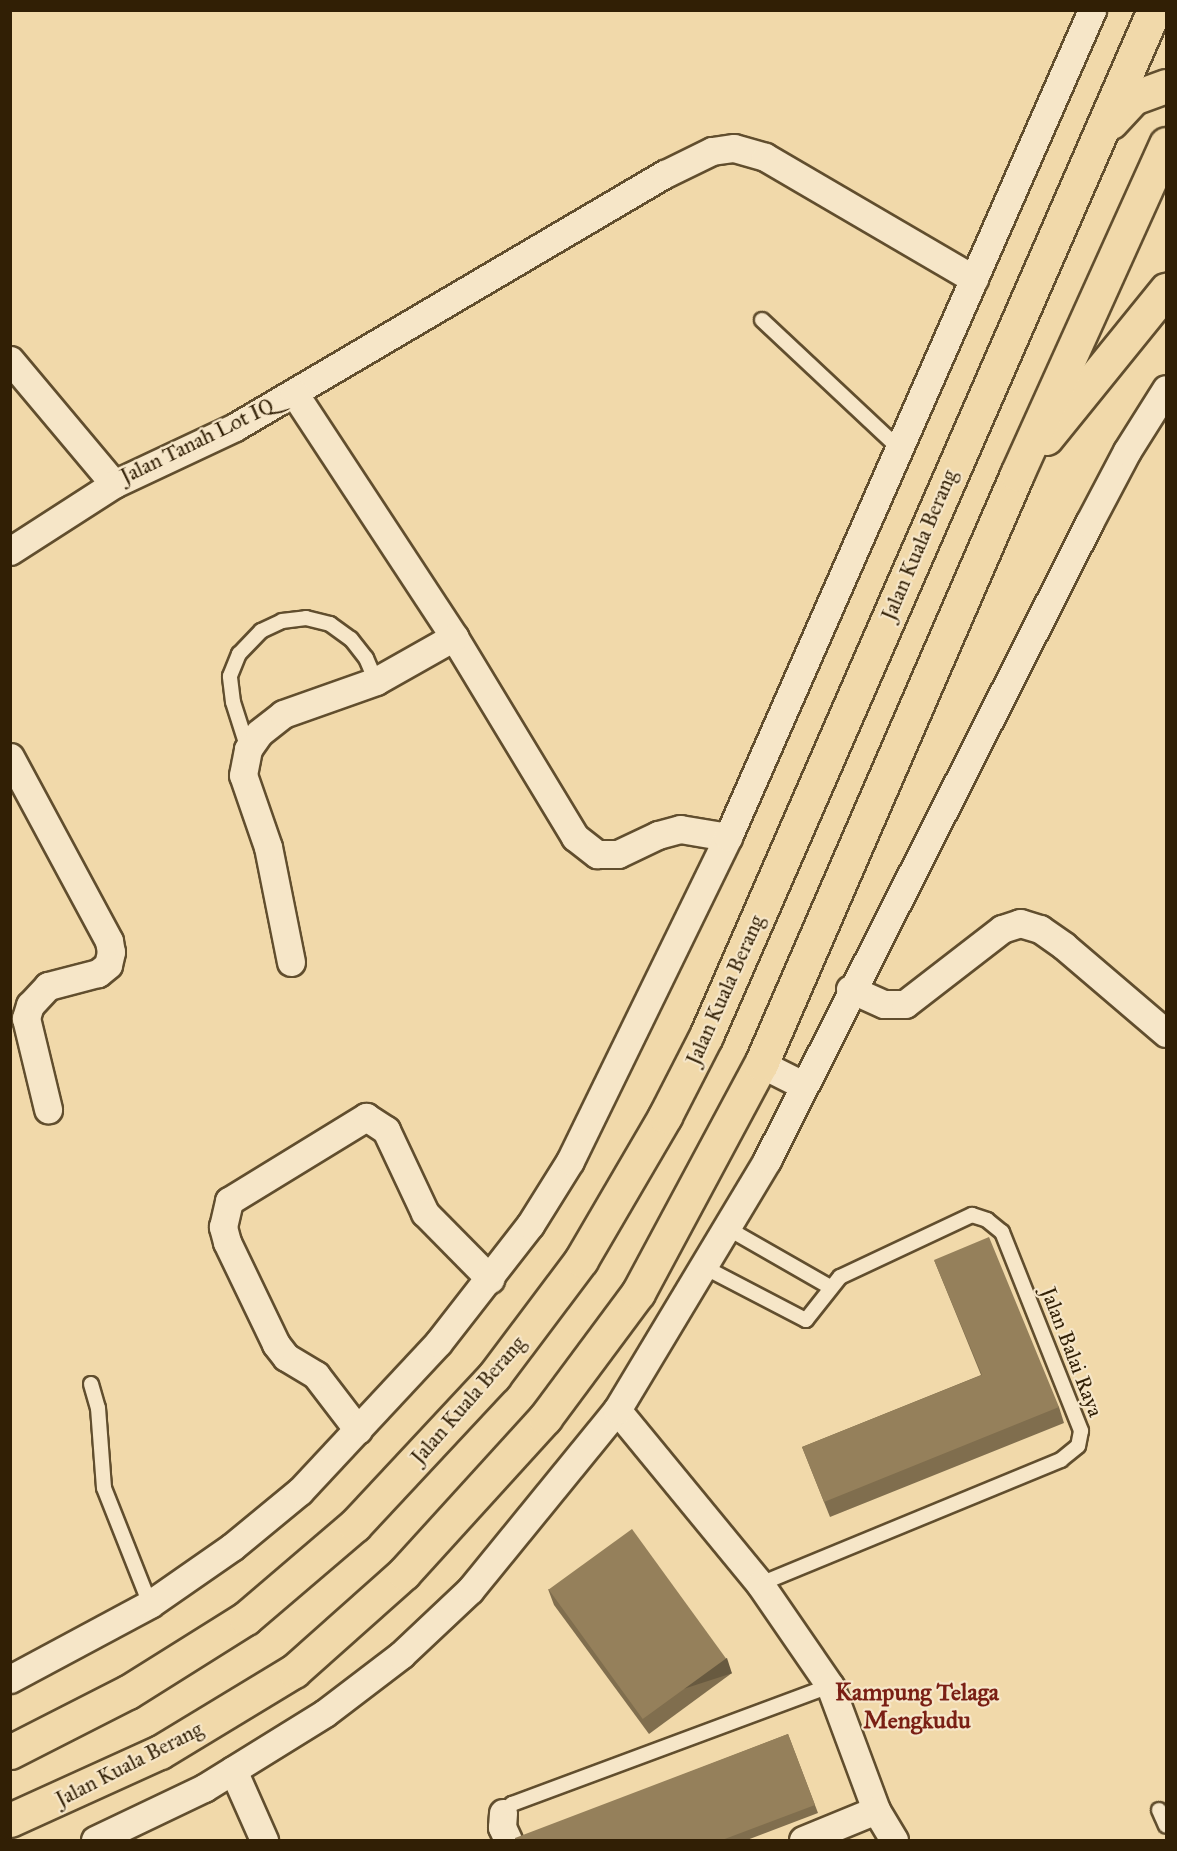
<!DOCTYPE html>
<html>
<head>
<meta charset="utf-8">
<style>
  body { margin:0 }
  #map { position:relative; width:1177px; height:1851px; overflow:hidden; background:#f1d9aa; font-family:"IM FELL Great Primer",serif }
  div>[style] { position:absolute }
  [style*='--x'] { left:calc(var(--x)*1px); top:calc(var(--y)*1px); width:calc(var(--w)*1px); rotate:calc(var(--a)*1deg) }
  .roads { filter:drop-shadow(2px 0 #614e2e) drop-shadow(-2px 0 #614e2e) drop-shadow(0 2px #614e2e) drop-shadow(0 -2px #614e2e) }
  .lane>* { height:14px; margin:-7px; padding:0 7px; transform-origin:7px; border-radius:7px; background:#f6e6c8 }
  .street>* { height:27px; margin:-13.5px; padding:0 13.5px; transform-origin:13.5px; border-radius:13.5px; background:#f6e6c8 }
  .highway>* { height:33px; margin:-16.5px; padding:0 16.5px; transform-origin:16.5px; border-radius:16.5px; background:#f1d9aa }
  .wall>* { inset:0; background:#806e4e }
  .shaded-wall>* { inset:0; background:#685a40; transform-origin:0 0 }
  .building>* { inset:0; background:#95805b; transform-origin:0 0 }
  span { translate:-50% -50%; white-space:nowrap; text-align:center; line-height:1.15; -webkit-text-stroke:4.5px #f6e6c8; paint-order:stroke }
  .street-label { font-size:21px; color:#311f05 }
  .quarter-label { font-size:24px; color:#7a1f14; font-weight:700 }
  .frame { position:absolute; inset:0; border:12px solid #311f05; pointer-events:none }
</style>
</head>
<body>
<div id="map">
  <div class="roads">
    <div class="lane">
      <i style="--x:762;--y:320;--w:187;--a:43.1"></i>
      <i style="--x:248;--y:749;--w:49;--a:-107.7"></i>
      <i style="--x:233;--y:702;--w:26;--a:-97"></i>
      <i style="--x:230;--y:676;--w:24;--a:-68"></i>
      <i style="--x:239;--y:654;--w:32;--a:-46"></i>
      <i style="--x:261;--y:631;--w:23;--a:-25"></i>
      <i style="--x:282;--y:621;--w:24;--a:-7"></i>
      <i style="--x:306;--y:618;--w:25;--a:14"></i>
      <i style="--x:330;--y:624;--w:26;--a:36"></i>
      <i style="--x:351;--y:639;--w:24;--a:52"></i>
      <i style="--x:366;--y:658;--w:25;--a:67"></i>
      <i style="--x:727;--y:1228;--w:119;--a:29.8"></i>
      <i style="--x:704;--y:1267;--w:115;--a:27.5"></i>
      <i style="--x:806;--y:1320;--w:55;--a:-51.7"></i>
      <i style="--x:840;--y:1277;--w:146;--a:-25.2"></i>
      <i style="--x:972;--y:1215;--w:16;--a:18"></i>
      <i style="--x:987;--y:1220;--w:19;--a:39"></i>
      <i style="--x:1002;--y:1232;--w:214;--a:68.3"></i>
      <i style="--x:1081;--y:1431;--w:15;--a:101"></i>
      <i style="--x:1078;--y:1446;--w:22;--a:141"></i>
      <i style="--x:1061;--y:1460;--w:326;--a:157.6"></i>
      <i style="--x:91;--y:1384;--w:25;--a:74"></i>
      <i style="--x:98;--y:1408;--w:80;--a:85.7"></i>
      <i style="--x:104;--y:1488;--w:125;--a:68.4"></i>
      <i style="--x:1159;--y:1810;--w:17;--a:66"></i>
      <i style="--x:503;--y:1813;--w:13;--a:-45"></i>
      <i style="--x:512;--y:1804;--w:339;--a:-20.4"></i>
    </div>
    <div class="street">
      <i style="--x:10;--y:360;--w:162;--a:50"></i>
      <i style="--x:114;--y:484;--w:134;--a:-25.2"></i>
      <i style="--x:235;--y:427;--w:499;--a:-30.5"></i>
      <i style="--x:665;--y:174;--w:52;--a:-26.1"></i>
      <i style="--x:712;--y:151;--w:22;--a:-8"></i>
      <i style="--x:734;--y:148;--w:32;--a:16"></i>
      <i style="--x:765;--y:157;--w:242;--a:30.3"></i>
      <i style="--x:294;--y:393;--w:292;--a:56.7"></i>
      <i style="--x:454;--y:637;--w:234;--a:58.8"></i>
      <i style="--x:575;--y:837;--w:28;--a:38"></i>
      <i style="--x:597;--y:854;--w:21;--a:0"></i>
      <i style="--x:618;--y:854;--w:44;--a:-25.4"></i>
      <i style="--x:658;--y:835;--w:23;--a:-15"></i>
      <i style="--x:680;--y:829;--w:49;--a:9.5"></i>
      <i style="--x:10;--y:551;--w:124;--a:-32.8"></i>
      <i style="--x:10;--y:757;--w:209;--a:61.7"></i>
      <i style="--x:109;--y:941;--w:11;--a:80"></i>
      <i style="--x:111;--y:952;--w:13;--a:103"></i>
      <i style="--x:108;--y:965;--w:13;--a:141"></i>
      <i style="--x:98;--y:973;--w:52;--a:165.4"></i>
      <i style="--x:48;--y:986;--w:26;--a:133"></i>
      <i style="--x:30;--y:1005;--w:14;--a:107"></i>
      <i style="--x:26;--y:1018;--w:94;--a:76.4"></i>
      <i style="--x:291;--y:962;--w:117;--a:-101.3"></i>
      <i style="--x:268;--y:847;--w:76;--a:-109.1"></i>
      <i style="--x:243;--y:775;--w:26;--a:-79"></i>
      <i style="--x:248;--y:749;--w:19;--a:-55"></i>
      <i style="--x:259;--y:733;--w:31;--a:-38"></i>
      <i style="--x:283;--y:714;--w:99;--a:-19.5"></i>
      <i style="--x:376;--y:681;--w:90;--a:-29.4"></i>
      <i style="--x:850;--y:989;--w:37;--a:24"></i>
      <i style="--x:884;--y:1004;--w:21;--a:0"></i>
      <i style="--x:905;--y:1004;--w:123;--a:-37.7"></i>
      <i style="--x:1002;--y:929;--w:19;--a:-18"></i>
      <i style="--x:1020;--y:923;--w:21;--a:17"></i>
      <i style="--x:1040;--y:929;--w:29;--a:35"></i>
      <i style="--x:1064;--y:946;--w:134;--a:40.5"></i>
      <i style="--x:761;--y:1064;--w:47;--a:26.6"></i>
      <i style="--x:617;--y:1410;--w:225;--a:50.6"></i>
      <i style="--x:760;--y:1584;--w:124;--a:55.5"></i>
      <i style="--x:830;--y:1686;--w:132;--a:69.6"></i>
      <i style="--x:876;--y:1810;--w:35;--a:59"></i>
      <i style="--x:358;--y:1430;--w:69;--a:-127.4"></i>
      <i style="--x:316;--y:1375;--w:35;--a:-149"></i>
      <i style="--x:286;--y:1357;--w:16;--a:-128"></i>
      <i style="--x:276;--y:1344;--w:113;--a:-115.7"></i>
      <i style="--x:227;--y:1242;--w:16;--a:-105"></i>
      <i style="--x:223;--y:1227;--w:27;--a:-77"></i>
      <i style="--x:229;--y:1201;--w:161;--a:-31.5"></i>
      <i style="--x:366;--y:1117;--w:24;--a:33"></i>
      <i style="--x:386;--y:1130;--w:92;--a:64.8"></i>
      <i style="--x:425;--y:1213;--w:93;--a:45.4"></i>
      <i style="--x:10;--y:1679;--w:159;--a:-28.2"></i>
      <i style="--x:150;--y:1604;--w:100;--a:-34.8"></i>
      <i style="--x:232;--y:1547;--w:88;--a:-39.5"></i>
      <i style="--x:300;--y:1491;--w:202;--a:-47"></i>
      <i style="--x:438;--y:1343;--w:150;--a:-52.1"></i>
      <i style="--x:530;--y:1225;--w:75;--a:-58"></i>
      <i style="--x:570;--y:1161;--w:360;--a:-64"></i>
      <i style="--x:728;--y:837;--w:904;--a:-66.24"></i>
      <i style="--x:233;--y:1770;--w:77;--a:66.1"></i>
      <i style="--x:503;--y:1813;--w:14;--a:94"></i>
      <i style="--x:502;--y:1827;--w:14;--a:65"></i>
      <i style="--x:95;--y:1840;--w:121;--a:-25.5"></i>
      <i style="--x:204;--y:1788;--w:142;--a:-31.8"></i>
      <i style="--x:325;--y:1713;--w:96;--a:-37.3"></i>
      <i style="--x:401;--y:1655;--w:95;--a:-43.3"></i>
      <i style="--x:470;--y:1590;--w:232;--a:-50.8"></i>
      <i style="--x:617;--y:1410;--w:292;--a:-59"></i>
      <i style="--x:767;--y:1160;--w:714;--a:-63.18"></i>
      <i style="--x:1089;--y:523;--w:81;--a:-62.2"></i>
      <i style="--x:1127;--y:451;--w:73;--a:-57.8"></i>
      <i style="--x:803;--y:1840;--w:79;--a:-22.3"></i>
    </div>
    <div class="highway">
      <i style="--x:1111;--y:122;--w:33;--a:-47"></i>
      <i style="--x:1133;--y:98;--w:35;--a:-20"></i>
      <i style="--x:1046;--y:438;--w:191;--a:-51"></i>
      <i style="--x:10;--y:1752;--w:132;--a:-27"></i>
      <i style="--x:128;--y:1692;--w:139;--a:-32.1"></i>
      <i style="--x:246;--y:1618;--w:143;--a:-40.5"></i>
      <i style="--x:355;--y:1525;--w:204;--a:-47"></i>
      <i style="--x:494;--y:1376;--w:145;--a:-53.1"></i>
      <i style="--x:581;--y:1260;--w:167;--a:-59.7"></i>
      <i style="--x:665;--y:1116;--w:90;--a:-62.9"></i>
      <i style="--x:706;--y:1036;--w:1120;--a:-66.41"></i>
      <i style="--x:10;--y:1820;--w:165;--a:-24.4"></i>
      <i style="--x:160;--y:1752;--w:157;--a:-31.2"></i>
      <i style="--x:294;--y:1671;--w:147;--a:-41.7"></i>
      <i style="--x:404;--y:1573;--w:210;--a:-47.7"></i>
      <i style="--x:545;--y:1418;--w:156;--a:-53.4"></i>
      <i style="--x:638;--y:1293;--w:260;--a:-61.8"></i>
      <i style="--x:761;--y:1064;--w:643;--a:-66.54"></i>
      <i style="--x:1017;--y:474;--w:362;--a:-65.7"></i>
    </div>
  </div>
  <div class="wall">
    <i style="clip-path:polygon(934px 1260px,1059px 1407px,1064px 1423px,830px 1517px,802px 1447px,981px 1375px)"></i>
    <i style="clip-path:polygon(548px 1589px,732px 1673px,649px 1734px,554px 1605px)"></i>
    <i style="clip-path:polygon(788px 1734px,818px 1813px,747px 1840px,515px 1840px)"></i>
  </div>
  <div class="shaded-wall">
    <i style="left:727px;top:1658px;width:16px;height:104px;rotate:72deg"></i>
  </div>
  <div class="building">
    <i style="clip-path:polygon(989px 1237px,1059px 1407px,824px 1502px,802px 1447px,982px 1375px,934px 1260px)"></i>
    <i style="left:632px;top:1529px;width:160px;height:103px;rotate:54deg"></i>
    <i style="clip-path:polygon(788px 1734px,815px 1805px,722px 1840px,515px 1840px,515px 1838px)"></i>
  </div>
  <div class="street-label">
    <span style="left:197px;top:441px;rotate:-26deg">Jalan Tanah Lot IQ</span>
    <span style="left:919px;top:545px;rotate:-67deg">Jalan Kuala Berang</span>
    <span style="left:725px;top:990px;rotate:-66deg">Jalan Kuala Berang</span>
    <span style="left:1072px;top:1352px;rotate:69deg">Jalan Balai Raya</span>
    <span style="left:468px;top:1400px;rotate:-49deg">Jalan Kuala Berang</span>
    <span style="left:129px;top:1764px;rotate:-27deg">Jalan Kuala Berang</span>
  </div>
  <div class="quarter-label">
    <span style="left:917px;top:1707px">Kampung Telaga<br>Mengkudu</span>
  </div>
  <div class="frame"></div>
</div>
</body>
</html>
